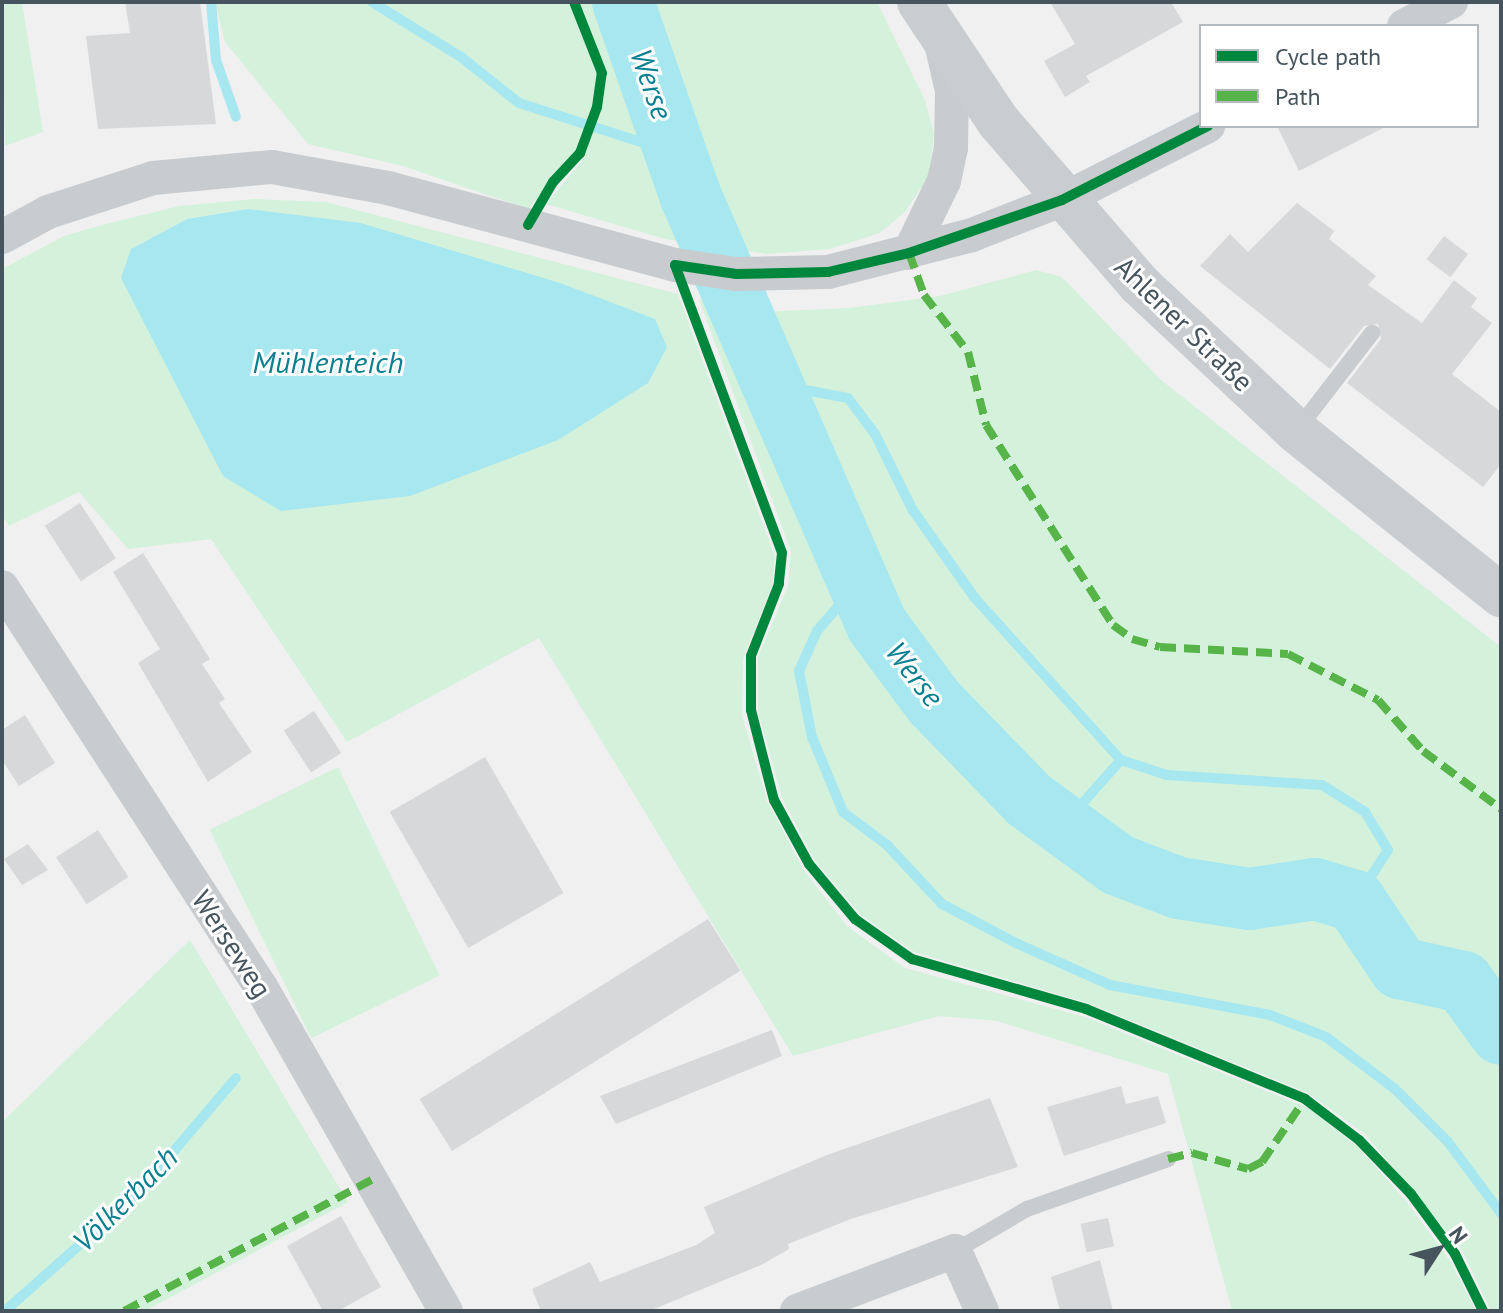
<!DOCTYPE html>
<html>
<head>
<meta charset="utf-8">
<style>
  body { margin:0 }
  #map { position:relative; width:1503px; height:1313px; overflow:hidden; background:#f1f0f0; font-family:"PT Sans",sans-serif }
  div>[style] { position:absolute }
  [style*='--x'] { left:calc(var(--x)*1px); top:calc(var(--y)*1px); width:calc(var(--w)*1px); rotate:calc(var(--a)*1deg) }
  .green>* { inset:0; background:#d4f1dc; transform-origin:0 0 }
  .water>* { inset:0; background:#a7e7f0 }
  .stream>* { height:10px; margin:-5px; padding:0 5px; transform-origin:5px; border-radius:5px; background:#a7e7f0 }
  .river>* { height:62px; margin:-31px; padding:0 31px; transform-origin:31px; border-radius:31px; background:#a7e7f0 }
  .building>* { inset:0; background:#d7d8d9; transform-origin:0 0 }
  .service>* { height:16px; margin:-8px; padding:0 8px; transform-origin:8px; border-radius:8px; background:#c9cccf }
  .minor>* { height:34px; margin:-17px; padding:0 17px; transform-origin:17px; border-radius:17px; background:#c9cccf }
  .secondary>* { height:44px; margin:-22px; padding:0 22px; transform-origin:22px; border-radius:22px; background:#cacdd0 }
  .quiet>* { height:8px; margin-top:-4px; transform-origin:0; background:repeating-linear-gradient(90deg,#57b448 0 16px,transparent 0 24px) }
  .cycleway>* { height:10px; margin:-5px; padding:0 5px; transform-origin:5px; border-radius:5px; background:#00873e }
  span { translate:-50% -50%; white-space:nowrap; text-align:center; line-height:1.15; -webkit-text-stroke:6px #fff; paint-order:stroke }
  .street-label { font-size:28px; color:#46545d }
  .water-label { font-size:30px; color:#088090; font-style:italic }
  .frame { position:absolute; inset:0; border:4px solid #46545d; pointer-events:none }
  .legend { position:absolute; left:1199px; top:24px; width:280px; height:104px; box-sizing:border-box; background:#fff; border:2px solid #b5bbbe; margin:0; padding:10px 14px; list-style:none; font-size:24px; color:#46545d }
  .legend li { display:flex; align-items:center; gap:16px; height:40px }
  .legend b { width:40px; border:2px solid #b5bbbe }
  .north { position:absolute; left:1399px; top:1209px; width:80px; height:80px; -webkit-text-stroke:6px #fff; paint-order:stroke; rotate:54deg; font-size:22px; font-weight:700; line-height:32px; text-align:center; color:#46545d }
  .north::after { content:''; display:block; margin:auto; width:28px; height:36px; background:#46545d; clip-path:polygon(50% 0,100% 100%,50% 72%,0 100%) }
</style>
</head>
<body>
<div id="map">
  <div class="green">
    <i style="clip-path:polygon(2px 2px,22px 2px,43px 132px,5px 146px)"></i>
    <i style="clip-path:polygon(215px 2px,570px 2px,598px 75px,594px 102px,573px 156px,528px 209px,403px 166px,308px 144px,225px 42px)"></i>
    <i style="clip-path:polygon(579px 2px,877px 2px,925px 100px,934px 134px,929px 176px,905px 212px,880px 233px,830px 249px,767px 254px,665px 239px,546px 204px,582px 161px,607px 75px)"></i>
    <i style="clip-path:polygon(evenodd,254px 199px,326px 202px,678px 294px,775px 557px,772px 586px,743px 659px,742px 715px,767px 801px,803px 869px,847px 926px,905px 968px,1085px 1017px,1308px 1108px,1357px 1146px,1407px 1202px,1450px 1261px,1476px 1311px,1232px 1311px,1168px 1074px,997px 1021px,939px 1016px,793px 1056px,539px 638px,347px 742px,211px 539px,128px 549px,79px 492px,9px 526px,2px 515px,2px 269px,64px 236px,102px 225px,179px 206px,254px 199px,248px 209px,131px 249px,187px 219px,248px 209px)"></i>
    <i style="clip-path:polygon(1036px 270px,1062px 277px,1161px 380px,1501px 647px,1501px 1311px,1491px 1311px,1462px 1250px,1365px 1134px,1308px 1093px,1088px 1003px,914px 952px,861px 915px,815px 861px,782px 798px,758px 711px,758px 657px,788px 586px,791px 552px,699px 299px,754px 312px,849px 308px,940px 296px)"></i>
    <i style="left:338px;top:767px;width:232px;height:143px;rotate:64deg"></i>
    <i style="clip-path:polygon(190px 940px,348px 1202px,145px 1311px,2px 1311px,2px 1122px)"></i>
  </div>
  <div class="water">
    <i style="clip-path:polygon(248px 209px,361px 223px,560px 283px,655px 319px,667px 347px,648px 383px,558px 440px,410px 496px,281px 511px,223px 476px,121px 278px,131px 249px,187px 219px)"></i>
  </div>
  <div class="stream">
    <i style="--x:211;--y:2;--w:58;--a:85.1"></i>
    <i style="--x:216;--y:60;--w:60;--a:70.7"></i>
    <i style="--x:372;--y:2;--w:105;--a:31.7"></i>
    <i style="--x:461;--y:57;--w:74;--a:38.4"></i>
    <i style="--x:519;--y:103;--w:165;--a:17.7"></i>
    <i style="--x:773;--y:384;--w:76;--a:10.6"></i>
    <i style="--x:848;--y:398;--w:45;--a:53.1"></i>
    <i style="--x:875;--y:434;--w:84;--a:63.7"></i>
    <i style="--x:912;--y:509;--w:108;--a:54.8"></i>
    <i style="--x:974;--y:597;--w:219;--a:48"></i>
    <i style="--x:859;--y:582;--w:65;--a:130.6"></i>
    <i style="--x:817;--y:631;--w:44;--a:114.2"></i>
    <i style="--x:799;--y:671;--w:67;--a:78.9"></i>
    <i style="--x:812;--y:737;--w:81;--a:67.5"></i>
    <i style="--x:843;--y:812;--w:55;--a:36.9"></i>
    <i style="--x:887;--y:845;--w:81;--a:47"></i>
    <i style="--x:942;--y:904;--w:86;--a:27.8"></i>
    <i style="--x:1018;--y:944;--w:101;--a:24"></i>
    <i style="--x:1110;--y:985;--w:163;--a:10.6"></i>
    <i style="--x:1270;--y:1015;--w:60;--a:21.4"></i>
    <i style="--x:1326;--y:1037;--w:86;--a:37"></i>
    <i style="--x:1395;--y:1089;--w:75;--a:45"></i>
    <i style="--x:1448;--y:1142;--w:89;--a:53.3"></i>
    <i style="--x:1063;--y:825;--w:87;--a:-48.3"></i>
    <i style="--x:1121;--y:760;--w:48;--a:18.1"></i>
    <i style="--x:1167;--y:775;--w:155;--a:3.7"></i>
    <i style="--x:1322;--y:785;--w:51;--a:32.1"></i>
    <i style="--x:1365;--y:812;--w:44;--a:58.8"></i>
    <i style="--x:1388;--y:850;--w:61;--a:122.9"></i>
    <i style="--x:5;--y:1311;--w:181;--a:-41.6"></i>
    <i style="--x:140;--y:1191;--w:148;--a:-49.7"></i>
  </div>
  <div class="river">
    <i style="--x:623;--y:2;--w:207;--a:70.8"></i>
    <i style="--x:691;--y:197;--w:467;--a:66.5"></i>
    <i style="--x:877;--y:625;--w:96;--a:53.5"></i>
    <i style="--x:934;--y:702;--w:136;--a:45.9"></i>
    <i style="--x:1029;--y:800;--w:110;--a:36.1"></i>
    <i style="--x:1118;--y:865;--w:65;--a:20.7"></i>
    <i style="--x:1179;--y:888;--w:71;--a:8.9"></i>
    <i style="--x:1249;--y:899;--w:67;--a:-8.6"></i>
    <i style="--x:1315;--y:889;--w:42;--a:16.7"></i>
    <i style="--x:1355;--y:901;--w:81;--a:56.1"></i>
    <i style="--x:1400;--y:968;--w:65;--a:12.5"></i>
    <i style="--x:1463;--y:982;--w:64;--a:53.8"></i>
  </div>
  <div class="building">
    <i style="clip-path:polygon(125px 2px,200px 2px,216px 124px,98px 129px,86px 36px,130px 33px)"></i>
    <i style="clip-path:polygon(1050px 2px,1171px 2px,1183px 22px,1086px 76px,1090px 82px,1065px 97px,1044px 61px,1075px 44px)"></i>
    <i style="clip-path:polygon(1277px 126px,1387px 126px,1299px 171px)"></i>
    <i style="clip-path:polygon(1297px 203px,1334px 231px,1329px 239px,1376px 276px,1368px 285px,1422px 323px,1454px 280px,1477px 298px,1471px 307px,1492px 323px,1452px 374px,1501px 412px,1501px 464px,1483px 487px,1347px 383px,1381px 339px,1378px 324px,1364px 326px,1330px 369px,1200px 266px,1230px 234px,1248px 252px)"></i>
    <i style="left:1444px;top:236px;width:30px;height:29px;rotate:37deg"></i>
    <i style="left:80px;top:503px;width:66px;height:42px;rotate:57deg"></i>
    <i style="clip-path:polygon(143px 553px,210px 659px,202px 664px,225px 699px,219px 703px,252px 752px,208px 782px,138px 663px,160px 649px,113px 572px)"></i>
    <i style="left:314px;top:711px;width:50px;height:36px;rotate:57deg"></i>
    <i style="clip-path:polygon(25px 715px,55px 763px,19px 786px,2px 760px,2px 730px)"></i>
    <i style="left:485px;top:757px;width:157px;height:110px;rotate:60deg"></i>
    <i style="left:98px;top:830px;width:56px;height:50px;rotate:57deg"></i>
    <i style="clip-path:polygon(28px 844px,48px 870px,22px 885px,4px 859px)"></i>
    <i style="left:708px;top:919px;width:61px;height:340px;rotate:58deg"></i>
    <i style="clip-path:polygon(772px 1030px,782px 1056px,616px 1124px,600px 1096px)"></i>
    <i style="clip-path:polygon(1121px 1086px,1126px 1104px,1158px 1096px,1166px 1123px,1064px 1156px,1047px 1107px)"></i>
    <i style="clip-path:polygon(990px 1098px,1018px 1167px,851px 1219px,788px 1244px,789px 1249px,761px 1265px,649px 1311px,541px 1311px,532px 1289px,590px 1262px,600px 1282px,696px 1245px,715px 1233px,704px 1207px,827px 1155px)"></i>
    <i style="clip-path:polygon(341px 1216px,381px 1287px,338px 1311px,323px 1311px,287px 1246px)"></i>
    <i style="left:1108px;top:1218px;width:29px;height:28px;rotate:78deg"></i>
    <i style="clip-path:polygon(1100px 1260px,1113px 1311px,1060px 1311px,1051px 1277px)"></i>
  </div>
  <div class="service">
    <i style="--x:1297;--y:430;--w:123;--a:-52.3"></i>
    <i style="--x:955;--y:1251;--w:83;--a:-30.3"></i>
    <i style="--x:1027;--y:1209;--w:150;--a:-19.5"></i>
  </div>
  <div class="minor">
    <i style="--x:1404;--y:26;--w:53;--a:-27.1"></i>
    <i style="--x:2;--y:237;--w:52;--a:-28.5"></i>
    <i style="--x:48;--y:212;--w:110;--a:-17.9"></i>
    <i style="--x:153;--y:178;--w:120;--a:-5.3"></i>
    <i style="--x:272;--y:167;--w:118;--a:10.3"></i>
    <i style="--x:388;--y:188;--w:297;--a:15"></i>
    <i style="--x:675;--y:265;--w:62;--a:8.4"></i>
    <i style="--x:736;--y:274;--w:92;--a:-1.2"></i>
    <i style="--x:828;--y:272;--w:149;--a:-14.4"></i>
    <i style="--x:972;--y:235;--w:97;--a:-21.3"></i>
    <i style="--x:1062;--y:200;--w:164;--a:-26.9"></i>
    <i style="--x:909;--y:253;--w:80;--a:-64.1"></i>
    <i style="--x:944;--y:181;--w:34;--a:-78"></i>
    <i style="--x:951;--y:148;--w:57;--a:-89"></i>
    <i style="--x:952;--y:91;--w:45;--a:-102.8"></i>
    <i style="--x:2;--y:587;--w:477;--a:57.1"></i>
    <i style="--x:261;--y:987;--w:373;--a:60.3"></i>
    <i style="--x:797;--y:1311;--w:169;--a:-20.8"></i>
    <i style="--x:955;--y:1251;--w:66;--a:65.8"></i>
  </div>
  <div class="secondary">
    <i style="--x:919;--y:2;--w:143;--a:56.4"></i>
    <i style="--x:998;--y:121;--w:216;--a:49.1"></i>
    <i style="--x:1139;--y:284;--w:215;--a:43.1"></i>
    <i style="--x:1296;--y:431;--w:263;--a:38.7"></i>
  </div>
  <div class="quiet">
    <i style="--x:909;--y:253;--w:45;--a:70.3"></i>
    <i style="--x:924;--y:295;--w:72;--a:52.3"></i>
    <i style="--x:968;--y:352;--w:75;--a:76.1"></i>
    <i style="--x:986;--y:425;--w:237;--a:57.6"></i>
    <i style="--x:1113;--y:625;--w:24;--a:36"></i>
    <i style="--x:1132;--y:639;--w:29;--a:16"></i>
    <i style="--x:1160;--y:647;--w:128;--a:3.1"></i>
    <i style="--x:1288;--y:654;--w:101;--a:27.1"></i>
    <i style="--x:1378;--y:700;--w:68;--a:48.6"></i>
    <i style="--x:1423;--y:751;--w:97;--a:36.6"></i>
    <i style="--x:1168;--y:1159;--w:25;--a:-14"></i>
    <i style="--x:1192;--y:1153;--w:58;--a:15.9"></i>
    <i style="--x:1248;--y:1169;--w:16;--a:-27"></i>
    <i style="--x:1262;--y:1162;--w:76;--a:-55.7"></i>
    <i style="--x:124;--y:1311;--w:282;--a:-27.9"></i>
  </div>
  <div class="cycleway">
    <i style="--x:528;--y:225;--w:50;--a:-59.8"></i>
    <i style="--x:553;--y:182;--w:40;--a:-47"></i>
    <i style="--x:580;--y:153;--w:49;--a:-69.7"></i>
    <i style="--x:597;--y:107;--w:34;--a:-82"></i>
    <i style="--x:602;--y:73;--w:76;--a:-111.5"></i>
    <i style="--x:675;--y:265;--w:307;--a:69.6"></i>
    <i style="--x:782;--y:553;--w:31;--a:96"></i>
    <i style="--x:779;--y:584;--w:77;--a:111.3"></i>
    <i style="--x:751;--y:656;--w:54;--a:90"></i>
    <i style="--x:751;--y:710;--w:93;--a:75.7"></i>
    <i style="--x:774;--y:800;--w:73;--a:61.3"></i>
    <i style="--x:809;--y:864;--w:72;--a:50.1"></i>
    <i style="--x:855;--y:919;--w:70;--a:35.1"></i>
    <i style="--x:912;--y:959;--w:181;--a:16"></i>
    <i style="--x:1086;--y:1009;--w:237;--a:22.3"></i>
    <i style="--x:1305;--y:1099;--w:68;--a:37.2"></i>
    <i style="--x:1359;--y:1140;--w:75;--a:46.1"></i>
    <i style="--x:1411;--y:1194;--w:74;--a:53.7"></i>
    <i style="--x:1455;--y:1254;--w:64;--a:63.8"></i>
    <i style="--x:675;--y:265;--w:62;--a:8.4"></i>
    <i style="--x:736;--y:274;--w:92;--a:-1.2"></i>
    <i style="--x:828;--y:272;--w:83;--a:-13.2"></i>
    <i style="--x:909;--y:253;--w:162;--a:-19.1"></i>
    <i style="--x:1062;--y:200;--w:164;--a:-26.9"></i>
  </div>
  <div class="street-label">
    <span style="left:1184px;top:324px;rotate:44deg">Ahlener Straße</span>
    <span style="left:232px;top:944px;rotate:57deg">Werseweg</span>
  </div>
  <div class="water-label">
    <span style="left:652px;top:84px;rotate:71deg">Werse</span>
    <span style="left:328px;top:362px">Mühlenteich</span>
    <span style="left:915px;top:674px;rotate:52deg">Werse</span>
    <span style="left:125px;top:1199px;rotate:-45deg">Völkerbach</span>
  </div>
  <div class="frame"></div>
  <ul class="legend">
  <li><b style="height:10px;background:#00873e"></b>Cycle path</li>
  <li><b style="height:10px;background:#57b448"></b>Path</li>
  </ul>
  <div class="north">N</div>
</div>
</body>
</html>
